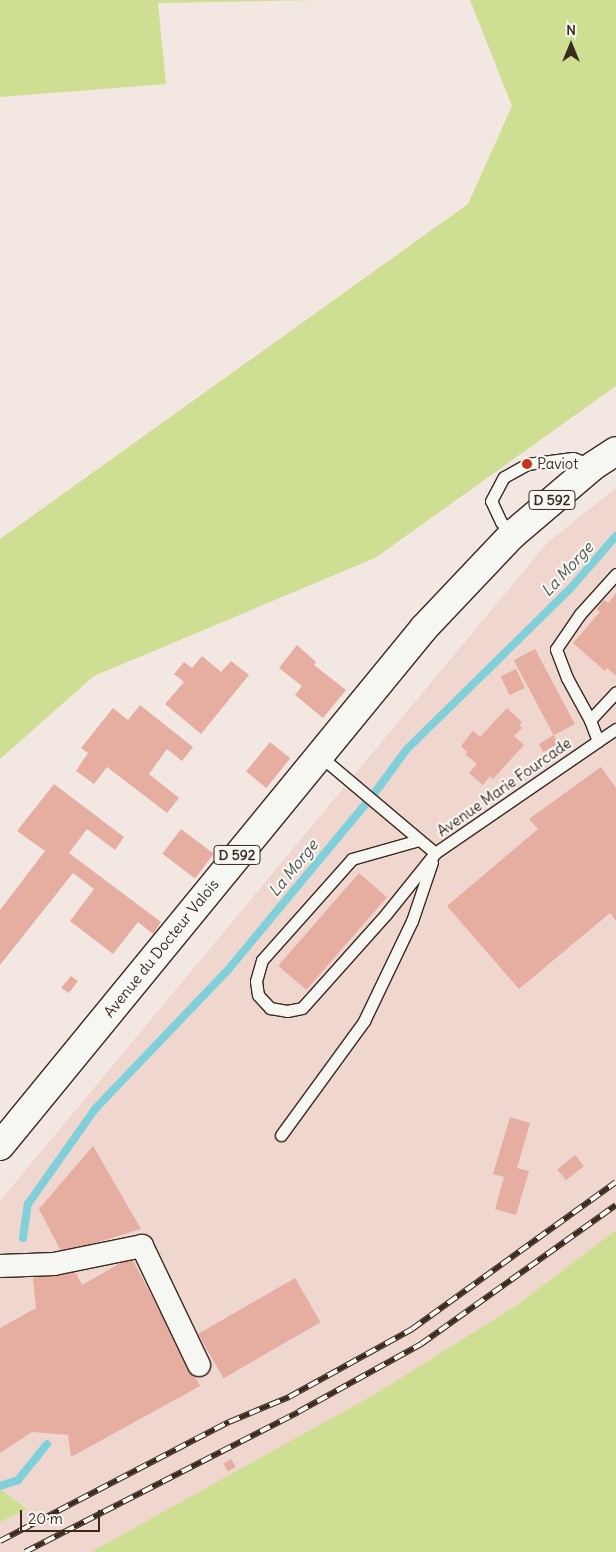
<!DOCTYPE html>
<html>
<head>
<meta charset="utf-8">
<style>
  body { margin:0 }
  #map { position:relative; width:616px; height:1552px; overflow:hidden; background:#f3e7e2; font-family:Delius,sans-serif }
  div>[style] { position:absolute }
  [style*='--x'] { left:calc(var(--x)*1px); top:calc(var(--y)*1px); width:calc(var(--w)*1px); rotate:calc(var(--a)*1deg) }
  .built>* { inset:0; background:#efd6ce }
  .green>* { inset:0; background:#cedf93 }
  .stream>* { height:8px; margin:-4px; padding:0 4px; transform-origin:4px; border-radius:4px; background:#80d0da }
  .building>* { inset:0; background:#e6ada1; transform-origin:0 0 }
  .roads { filter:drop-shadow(1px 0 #3b2a1e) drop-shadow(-1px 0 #3b2a1e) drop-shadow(0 1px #3b2a1e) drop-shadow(0 -1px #3b2a1e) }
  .service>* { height:11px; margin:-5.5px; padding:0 5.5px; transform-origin:5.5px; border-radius:5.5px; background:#f6f6f2 }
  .minor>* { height:22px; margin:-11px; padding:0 11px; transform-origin:11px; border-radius:11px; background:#f6f6f2 }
  .primary>* { height:28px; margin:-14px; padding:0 14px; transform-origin:14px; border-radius:14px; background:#f6f6f2 }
  .rail>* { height:5.5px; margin-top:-2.75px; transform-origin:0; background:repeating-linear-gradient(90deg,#f6f6f2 0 11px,#3b2a1e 0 22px); box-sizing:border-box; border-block:1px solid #3b2a1e }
  .dots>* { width:14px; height:14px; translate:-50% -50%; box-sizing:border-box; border:2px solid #f6f6f2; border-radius:50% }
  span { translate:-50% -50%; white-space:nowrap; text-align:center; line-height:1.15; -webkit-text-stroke:4.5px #f6f6f2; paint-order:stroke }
  .shield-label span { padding:1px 4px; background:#f6f6f2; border:1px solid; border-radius:4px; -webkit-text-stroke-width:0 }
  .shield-label { font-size:14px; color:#3b2a1e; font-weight:700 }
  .poi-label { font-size:15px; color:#3b2a1e }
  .left { translate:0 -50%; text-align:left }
  .street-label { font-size:15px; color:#3b2a1e }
  .water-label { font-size:16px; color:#4c544d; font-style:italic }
  .north { position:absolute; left:546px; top:20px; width:50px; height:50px; -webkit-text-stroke:4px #f6f6f2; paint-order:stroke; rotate:0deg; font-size:14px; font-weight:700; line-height:20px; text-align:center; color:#3b2a1e }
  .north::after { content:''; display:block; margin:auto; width:18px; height:22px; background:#3b2a1e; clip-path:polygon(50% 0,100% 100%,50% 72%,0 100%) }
  .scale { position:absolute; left:20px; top:1510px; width:80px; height:22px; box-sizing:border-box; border:2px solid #3b2a1e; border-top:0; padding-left:6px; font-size:15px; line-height:18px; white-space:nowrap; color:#3b2a1e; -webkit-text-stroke:4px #f6f6f2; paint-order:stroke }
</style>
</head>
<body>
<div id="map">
  <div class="built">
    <i style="clip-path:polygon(616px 488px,616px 1230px,514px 1307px,375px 1394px,105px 1546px,91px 1552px,0 1552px,0 1522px,27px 1509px,0 1489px,0 1201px,548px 542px)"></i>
  </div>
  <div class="green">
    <i style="clip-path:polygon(0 0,318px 0,158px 3px,166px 84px,0 97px)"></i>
    <i style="clip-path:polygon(470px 0,616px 0,616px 386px,375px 558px,94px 676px,0 759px,0 539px,468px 204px,512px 106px)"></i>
    <i style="clip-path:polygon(616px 1230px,616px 1552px,91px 1552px,375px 1394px,514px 1307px)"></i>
    <i style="clip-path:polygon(0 1489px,27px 1509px,0 1522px)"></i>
  </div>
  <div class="stream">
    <i style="--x:23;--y:1238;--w:34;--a:-82"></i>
    <i style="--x:28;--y:1204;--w:116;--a:-54.8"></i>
    <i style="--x:95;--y:1109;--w:191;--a:-46.3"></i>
    <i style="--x:227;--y:971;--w:224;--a:-50.3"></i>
    <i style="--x:370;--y:799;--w:62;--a:-53.5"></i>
    <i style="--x:407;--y:749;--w:227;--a:-44.5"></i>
    <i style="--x:569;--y:590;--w:72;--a:-49"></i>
    <i style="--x:0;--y:1486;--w:19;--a:-18"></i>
    <i style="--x:18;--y:1480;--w:46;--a:-51.1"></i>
  </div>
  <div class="building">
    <i style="clip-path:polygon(616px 593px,616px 676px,607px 668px,605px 671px,573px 643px,600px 612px,597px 609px,604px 600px,608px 603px)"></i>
    <i style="clip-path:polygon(297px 645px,316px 662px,314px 665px,346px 690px,323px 718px,295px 695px,302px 686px,279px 668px)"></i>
    <i style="left:535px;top:649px;width:85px;height:24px;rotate:62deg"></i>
    <i style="clip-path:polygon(202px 656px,221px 672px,231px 661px,249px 675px,201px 734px,165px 704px,184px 682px,174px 674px,184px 662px,192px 668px)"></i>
    <i style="left:516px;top:669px;width:21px;height:17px;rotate:65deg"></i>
    <i style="clip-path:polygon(140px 705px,193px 747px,182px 761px,167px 749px,149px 774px,179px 798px,167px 813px,107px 767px,94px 784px,76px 771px,88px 753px,81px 748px,113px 708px,128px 720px)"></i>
    <i style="clip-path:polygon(507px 708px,522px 722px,519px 725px,522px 728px,514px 736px,524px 745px,493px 779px,490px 776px,483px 785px,469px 773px,477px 764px,465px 754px,467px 752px,461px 746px,473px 731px,480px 737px)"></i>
    <i style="clip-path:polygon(554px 735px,558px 744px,543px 752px,539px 744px)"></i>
    <i style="left:270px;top:742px;width:26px;height:38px;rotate:39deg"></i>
    <i style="clip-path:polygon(601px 767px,616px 788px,616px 921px,610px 913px,519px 989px,447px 906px,538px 829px,529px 819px)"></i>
    <i style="clip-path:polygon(54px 784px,124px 837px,115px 850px,87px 829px,69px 853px,161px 922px,153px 934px,138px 922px,113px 954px,70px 921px,94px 889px,73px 873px,0 965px,0 910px,45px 851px,17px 831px)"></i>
    <i style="left:181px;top:829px;width:41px;height:31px;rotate:37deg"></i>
    <i style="left:359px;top:873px;width:37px;height:123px;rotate:41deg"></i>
    <i style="clip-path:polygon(71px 976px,78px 981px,69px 993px,61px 988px)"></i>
    <i style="clip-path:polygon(510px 1117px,530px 1123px,517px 1168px,529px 1171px,516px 1215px,495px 1209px,504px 1177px,493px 1174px)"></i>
    <i style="clip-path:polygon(93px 1146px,141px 1229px,62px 1253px,39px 1209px)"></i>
    <i style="left:575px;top:1155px;width:14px;height:23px;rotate:51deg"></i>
    <i style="clip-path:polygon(131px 1257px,200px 1386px,71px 1457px,68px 1435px,32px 1432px,0 1453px,0 1328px,36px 1308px,33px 1278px,75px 1271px,82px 1285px)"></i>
    <i style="left:295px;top:1278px;width:51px;height:112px;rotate:60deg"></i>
    <i style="left:231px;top:1459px;width:9px;height:9px;rotate:58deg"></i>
  </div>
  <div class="roads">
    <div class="service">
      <i style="--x:512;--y:535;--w:17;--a:-130"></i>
      <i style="--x:501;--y:522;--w:23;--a:-115"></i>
      <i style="--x:491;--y:501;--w:27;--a:-62"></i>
      <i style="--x:504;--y:477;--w:26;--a:-29"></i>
      <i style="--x:527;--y:464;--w:46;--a:-7.4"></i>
      <i style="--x:573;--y:458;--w:19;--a:21"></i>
      <i style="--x:590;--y:720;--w:38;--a:-47"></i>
      <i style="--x:598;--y:741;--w:22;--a:-34"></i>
      <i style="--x:320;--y:756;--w:150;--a:40.1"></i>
      <i style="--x:435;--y:853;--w:198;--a:-34.5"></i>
      <i style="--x:598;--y:741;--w:22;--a:-111"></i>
      <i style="--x:590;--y:720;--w:48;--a:-118.7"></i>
      <i style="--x:567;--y:678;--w:31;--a:-111"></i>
      <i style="--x:556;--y:649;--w:42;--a:-55.6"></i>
      <i style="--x:580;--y:614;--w:54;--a:-48"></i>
      <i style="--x:419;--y:840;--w:70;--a:164.2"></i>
      <i style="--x:352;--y:859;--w:135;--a:131.7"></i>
      <i style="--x:262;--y:960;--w:22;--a:106"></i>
      <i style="--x:256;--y:981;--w:14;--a:82"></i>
      <i style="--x:258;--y:995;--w:18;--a:47"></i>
      <i style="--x:270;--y:1008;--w:17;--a:10"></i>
      <i style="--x:287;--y:1011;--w:15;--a:-11"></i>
      <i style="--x:302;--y:1008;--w:126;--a:-48.2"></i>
      <i style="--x:386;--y:914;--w:78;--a:-51.2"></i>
      <i style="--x:281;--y:1135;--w:141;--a:-53.9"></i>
      <i style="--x:364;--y:1021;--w:111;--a:-64.4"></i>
      <i style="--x:412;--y:921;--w:62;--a:-71.3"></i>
    </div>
    <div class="minor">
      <i style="--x:0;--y:1266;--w:54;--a:-2.1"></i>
      <i style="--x:54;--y:1264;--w:90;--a:-11.6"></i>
      <i style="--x:142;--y:1246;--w:132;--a:64.4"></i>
    </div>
    <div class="primary">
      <i style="--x:0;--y:1146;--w:669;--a:-50.7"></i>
      <i style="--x:424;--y:628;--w:128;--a:-46.6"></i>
      <i style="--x:512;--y:535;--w:106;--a:-40.4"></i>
      <i style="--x:593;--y:466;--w:27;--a:-33"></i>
    </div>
  </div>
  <div class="rail">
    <i style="--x:0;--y:1541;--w:258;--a:-27.5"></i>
    <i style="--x:229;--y:1422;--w:65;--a:-22.6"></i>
    <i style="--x:289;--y:1397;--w:141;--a:-28.9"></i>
    <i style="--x:412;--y:1329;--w:251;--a:-35.8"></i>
    <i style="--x:25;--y:1552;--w:307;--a:-27.1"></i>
    <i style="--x:298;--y:1412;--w:141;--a:-28.9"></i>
    <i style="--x:421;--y:1344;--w:239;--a:-35.5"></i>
  </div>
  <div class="dots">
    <i style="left:527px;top:464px;background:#c8321e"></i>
  </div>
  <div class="shield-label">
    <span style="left:552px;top:500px">D 592</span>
    <span style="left:237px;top:855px">D 592</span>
  </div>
  <div class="poi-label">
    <span class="left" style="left:537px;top:464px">Paviot</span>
  </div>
  <div class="street-label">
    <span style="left:504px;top:787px;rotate:-35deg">Avenue Marie Fourcade</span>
    <span style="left:161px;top:948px;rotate:-51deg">Avenue du Docteur Valois</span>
  </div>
  <div class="water-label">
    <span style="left:567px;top:569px;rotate:-47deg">La Morge</span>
    <span style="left:293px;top:868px;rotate:-51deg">La Morge</span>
  </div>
  <div class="north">N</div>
  <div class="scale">20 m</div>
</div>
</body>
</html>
